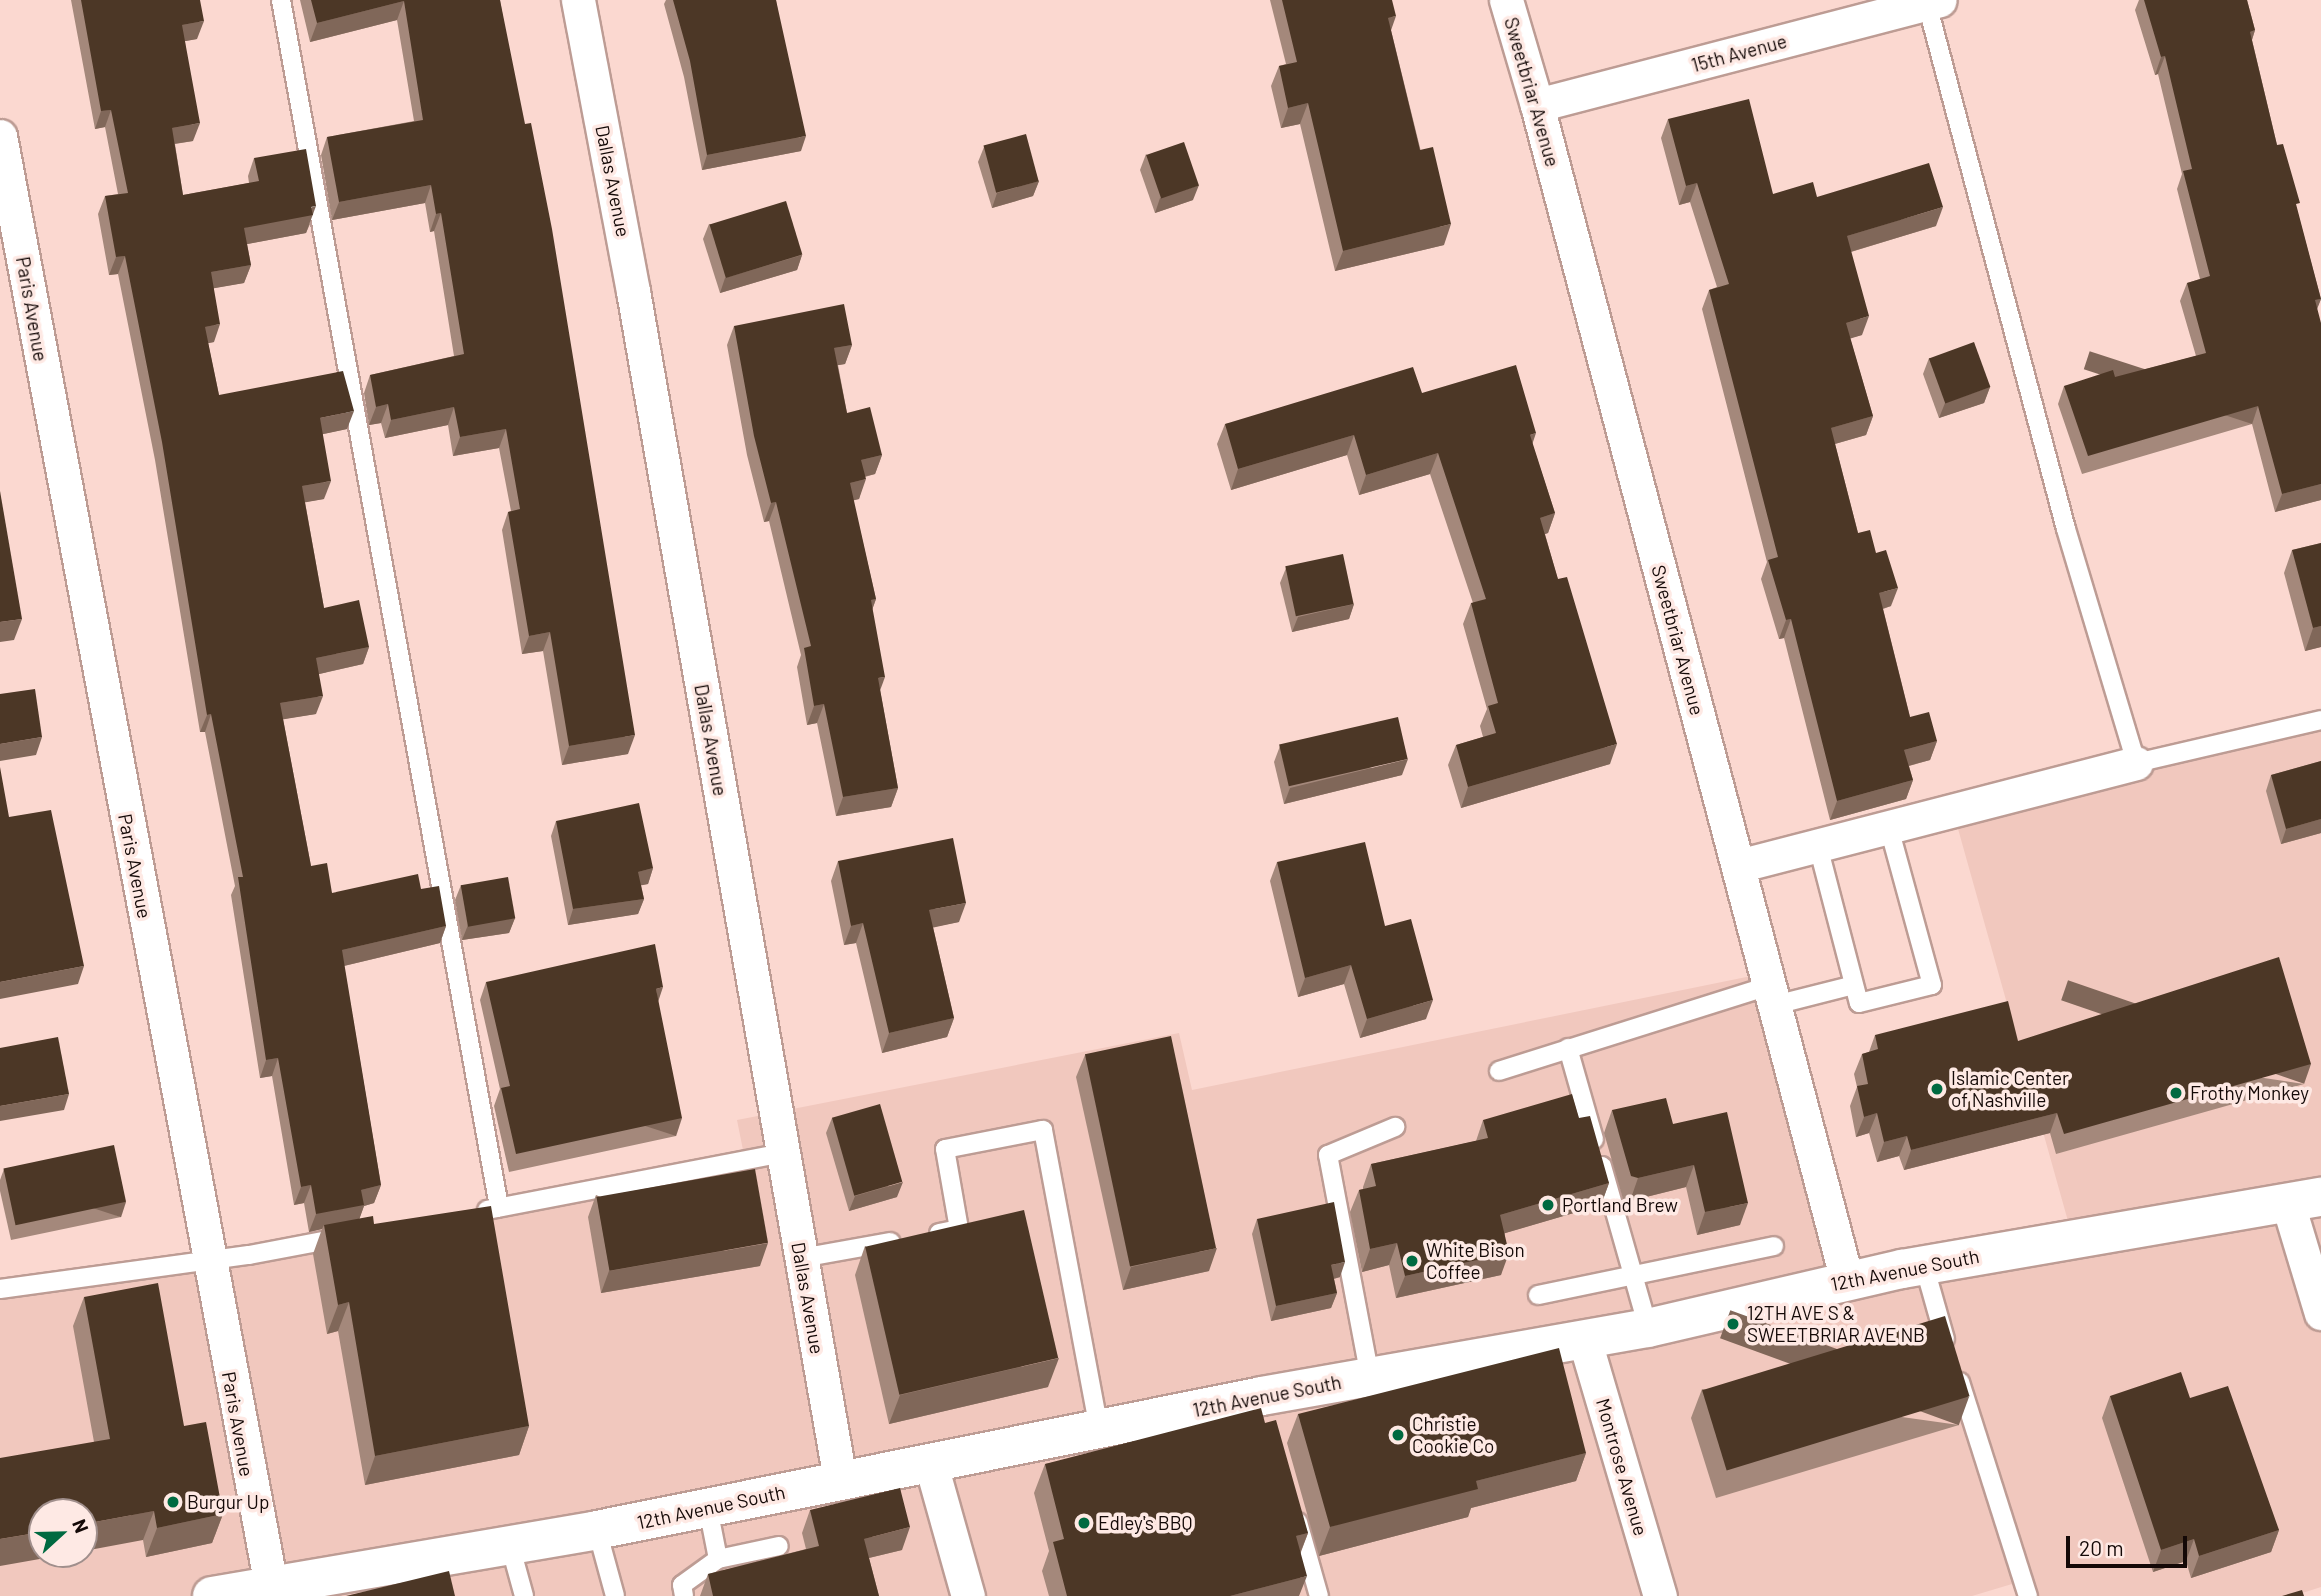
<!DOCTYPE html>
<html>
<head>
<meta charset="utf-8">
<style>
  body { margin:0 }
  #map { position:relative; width:2321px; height:1596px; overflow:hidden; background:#fbd8d0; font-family:Barlow,sans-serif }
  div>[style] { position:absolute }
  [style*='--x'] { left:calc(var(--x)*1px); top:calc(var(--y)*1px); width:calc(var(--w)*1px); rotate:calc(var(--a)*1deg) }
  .built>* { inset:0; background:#f1c8be }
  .roads { filter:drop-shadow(2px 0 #bd9c94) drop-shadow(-2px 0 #bd9c94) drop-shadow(0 2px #bd9c94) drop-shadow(0 -2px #bd9c94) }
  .service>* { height:18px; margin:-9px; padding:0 9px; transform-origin:9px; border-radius:9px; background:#fff }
  .minor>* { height:33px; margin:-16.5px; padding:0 16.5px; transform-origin:16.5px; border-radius:16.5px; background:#fff }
  .secondary>* { height:38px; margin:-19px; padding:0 19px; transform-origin:19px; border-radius:19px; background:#fff }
  .wall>* { inset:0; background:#a4887b }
  .shaded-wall>* { inset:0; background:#806759; transform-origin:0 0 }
  .building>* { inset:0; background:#4c3726; transform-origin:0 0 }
  .dots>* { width:19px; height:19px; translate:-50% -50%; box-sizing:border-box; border:4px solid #fee9e4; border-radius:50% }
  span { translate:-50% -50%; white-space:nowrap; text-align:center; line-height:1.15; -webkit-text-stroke:7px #fee9e4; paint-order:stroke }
  .street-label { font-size:19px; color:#140907 }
  .poi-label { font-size:19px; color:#140907 }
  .left { translate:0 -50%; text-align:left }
  .north { position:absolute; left:28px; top:1498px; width:70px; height:70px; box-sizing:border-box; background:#fee9e4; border:2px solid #a08f8c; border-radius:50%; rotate:68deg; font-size:19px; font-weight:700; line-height:28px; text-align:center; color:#140907 }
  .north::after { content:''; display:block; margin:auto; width:24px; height:32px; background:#006a41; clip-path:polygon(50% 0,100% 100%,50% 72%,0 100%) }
  .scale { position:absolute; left:2066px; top:1536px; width:121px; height:32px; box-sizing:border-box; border:4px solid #140907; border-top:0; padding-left:9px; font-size:21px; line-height:24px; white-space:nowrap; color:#140907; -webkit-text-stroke:5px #fee9e4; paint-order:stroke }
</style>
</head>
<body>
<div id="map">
  <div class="built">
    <i style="clip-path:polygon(evenodd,2321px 720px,2321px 1587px,2293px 1596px,2028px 1596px,2022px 1581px,1972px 1596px,0 1596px,0 1289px,166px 1264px,745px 1160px,737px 1120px,1179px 1033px,1192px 1090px,1766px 973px,1847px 1280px,2073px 1239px,1953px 811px,2321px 720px,42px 1512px,84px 1512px,84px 1554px,42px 1554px,42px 1512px)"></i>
  </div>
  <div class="roads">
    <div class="service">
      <i style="--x:281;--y:0;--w:1227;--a:79.76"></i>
      <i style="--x:1926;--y:0;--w:547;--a:75.18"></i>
      <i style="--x:2066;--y:529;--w:244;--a:73.3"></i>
      <i style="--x:2136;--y:763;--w:190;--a:-13.1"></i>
      <i style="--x:1818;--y:846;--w:162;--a:75.4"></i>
      <i style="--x:1859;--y:1003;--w:75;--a:-13.9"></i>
      <i style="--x:1932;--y:985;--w:163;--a:-105.3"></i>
      <i style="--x:1775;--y:1005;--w:81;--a:-14.2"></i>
      <i style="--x:1568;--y:1048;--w:95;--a:74.1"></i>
      <i style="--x:1499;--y:1071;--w:283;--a:-17.5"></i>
      <i style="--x:1602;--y:1166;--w:168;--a:74.1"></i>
      <i style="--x:487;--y:1210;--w:301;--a:-10.9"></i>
      <i style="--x:939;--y:1233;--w:20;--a:-11"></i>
      <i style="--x:959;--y:1229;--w:81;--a:-99.9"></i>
      <i style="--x:945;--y:1149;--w:100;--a:-11"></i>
      <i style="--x:1043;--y:1130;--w:303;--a:79.4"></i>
      <i style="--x:801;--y:1258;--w:91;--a:-10.1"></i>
      <i style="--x:1924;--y:1265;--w:77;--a:74.2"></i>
      <i style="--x:0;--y:1289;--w:251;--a:-7.8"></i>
      <i style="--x:249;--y:1255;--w:92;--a:-10.7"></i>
      <i style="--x:1538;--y:1295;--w:241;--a:-11.7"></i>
      <i style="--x:1370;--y:1377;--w:226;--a:-100.7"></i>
      <i style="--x:1328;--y:1155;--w:73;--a:-22.7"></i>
      <i style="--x:1960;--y:1382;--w:225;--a:72.4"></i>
      <i style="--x:708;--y:1508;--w:52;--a:78.9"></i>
      <i style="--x:1298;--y:1522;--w:77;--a:74.2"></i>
      <i style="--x:597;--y:1530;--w:68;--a:74.7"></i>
      <i style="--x:510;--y:1545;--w:53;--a:74.6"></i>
      <i style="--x:684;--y:1596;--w:11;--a:-100"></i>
      <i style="--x:682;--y:1585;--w:44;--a:-35.8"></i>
      <i style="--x:718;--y:1559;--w:62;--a:-12"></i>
    </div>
    <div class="minor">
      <i style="--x:578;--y:0;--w:296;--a:79.3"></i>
      <i style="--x:633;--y:291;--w:1207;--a:80.12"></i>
      <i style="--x:1506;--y:0;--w:109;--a:73.6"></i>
      <i style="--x:1537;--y:105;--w:1216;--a:75.23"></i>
      <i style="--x:1537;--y:105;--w:416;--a:-14.6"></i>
      <i style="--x:0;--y:136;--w:1485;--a:79.41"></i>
      <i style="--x:1738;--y:866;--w:411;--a:-14.5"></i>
      <i style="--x:2288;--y:1204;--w:114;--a:73.2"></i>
      <i style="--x:1584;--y:1338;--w:269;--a:73.6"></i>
      <i style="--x:930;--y:1461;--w:140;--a:74.3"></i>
    </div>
    <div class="secondary">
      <i style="--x:212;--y:1596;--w:391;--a:-9.7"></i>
      <i style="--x:597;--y:1530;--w:678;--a:-11.39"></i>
      <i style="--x:1262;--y:1396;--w:392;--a:-10"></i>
      <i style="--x:1648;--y:1328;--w:261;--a:-13.1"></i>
      <i style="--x:1902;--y:1269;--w:425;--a:-9.8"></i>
    </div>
  </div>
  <div class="wall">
    <i style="clip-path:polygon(71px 0,200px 0,197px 39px,185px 41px,193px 141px,175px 144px,183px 195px,249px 183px,248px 176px,254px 158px,310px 224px,306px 233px,247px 244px,251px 265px,244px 283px,214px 288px,214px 342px,208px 343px,219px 395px,347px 429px,323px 434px,324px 499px,305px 502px,324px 608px,369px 647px,363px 664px,319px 674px,316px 714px,283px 719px,311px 866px,332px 893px,421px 889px,446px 926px,440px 943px,344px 966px,381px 1185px,374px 1203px,364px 1206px,359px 1219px,374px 1224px,529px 1426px,519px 1455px,365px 1485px,338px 1331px,327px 1334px,313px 1254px,322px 1229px,309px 1232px,304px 1203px,294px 1205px,272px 1076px,260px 1078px,231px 895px,235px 886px,205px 732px,200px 732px,155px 460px,118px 274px,109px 275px,98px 214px,105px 196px,118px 194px,105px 127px,95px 129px)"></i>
    <i style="clip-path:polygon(300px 0,500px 0,628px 754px,562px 765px,543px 651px,522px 654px,502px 530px,508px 512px,511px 511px,499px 448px,453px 456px,448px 425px,385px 438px,381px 423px,369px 425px,364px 393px,370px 375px,454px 356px,434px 231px,430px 232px,425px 203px,332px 220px,321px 155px,327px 137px,414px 121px,397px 20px,310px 42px)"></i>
    <i style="clip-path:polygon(666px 0,776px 0,801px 151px,702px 170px,684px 77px,664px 4px)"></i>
    <i style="clip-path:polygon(1270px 0,1392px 0,1391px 30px,1444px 245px,1335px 271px,1300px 124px,1281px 128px,1271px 86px,1279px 66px,1286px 64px)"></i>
    <i style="clip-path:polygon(2139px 0,2247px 0,2255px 30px,2252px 40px,2277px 145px,2297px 210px,2321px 299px,2317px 308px,2321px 500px,2275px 512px,2252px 424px,2082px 474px,2058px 404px,2064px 386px,2115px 377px,2196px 356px,2180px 301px,2187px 283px,2200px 279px,2177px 189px,2182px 174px,2158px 74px,2155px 75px,2135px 10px)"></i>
    <i style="clip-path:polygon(1668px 119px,1773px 194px,1817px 197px,1936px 226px,1851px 252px,1862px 335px,1850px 338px,1873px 416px,1866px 435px,1835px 444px,1858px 533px,1891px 606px,1883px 609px,1910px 717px,1937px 741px,1930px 760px,1909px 766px,1913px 780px,1906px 799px,1830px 820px,1784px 638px,1779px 639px,1761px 579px,1767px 562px,1702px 309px,1709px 290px,1717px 287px,1690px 202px,1679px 205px,1661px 138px)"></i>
    <i style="clip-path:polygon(984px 147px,1039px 181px,1033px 196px,992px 208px,978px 162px)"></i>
    <i style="clip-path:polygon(1146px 154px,1193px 200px,1155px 213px,1140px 170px)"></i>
    <i style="clip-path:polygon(709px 224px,802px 255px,797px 270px,720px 293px,703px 239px)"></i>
    <i style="clip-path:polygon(734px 326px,852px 345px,845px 364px,838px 365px,847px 413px,882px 455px,875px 474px,865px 477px,859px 499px,853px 500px,876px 599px,872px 610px,880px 690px,898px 788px,891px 807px,836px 816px,817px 723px,807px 725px,797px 667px,801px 655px,769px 521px,764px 522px,747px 455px,727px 345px)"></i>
    <i style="clip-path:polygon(1929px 358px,1990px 387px,1984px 403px,1939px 418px,1923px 374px)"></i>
    <i style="clip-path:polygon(1422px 393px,1532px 443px,1555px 513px,1548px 533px,1545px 534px,1610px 764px,1461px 808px,1448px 765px,1456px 745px,1483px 737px,1480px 726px,1487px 709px,1463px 624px,1471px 603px,1473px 603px,1430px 474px,1359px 495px,1347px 455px,1231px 490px,1217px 444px,1225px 424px)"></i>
    <i style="clip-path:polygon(2321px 543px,2321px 647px,2305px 651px,2284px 573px,2292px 550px)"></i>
    <i style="clip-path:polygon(1286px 568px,1354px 604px,1349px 619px,1292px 632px,1280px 583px)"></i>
    <i style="clip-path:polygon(1280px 746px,1402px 775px,1284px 804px,1274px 762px)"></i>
    <i style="clip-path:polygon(2321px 761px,2321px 833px,2281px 844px,2266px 791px,2271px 775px)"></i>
    <i style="clip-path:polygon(556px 821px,653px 868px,648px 884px,641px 885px,644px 899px,638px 914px,568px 925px,551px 836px)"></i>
    <i style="clip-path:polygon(838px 861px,959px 922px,933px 927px,954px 1018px,947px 1037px,882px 1053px,856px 943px,844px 945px,831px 881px)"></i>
    <i style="clip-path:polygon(1277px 862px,1426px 1019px,1360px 1038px,1344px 984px,1298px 997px,1270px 881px)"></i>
    <i style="clip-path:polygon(461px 885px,515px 918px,509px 933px,462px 940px,455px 900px)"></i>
    <i style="clip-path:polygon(486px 982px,658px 1001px,676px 1136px,509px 1172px,494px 1106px,500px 1089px,480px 1000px)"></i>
    <i style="clip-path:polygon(1875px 1035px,2018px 1041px,2304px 1084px,2056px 1154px,2050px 1133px,1904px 1170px,1899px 1156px,1877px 1162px,1869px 1133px,1856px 1137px,1850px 1106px,1857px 1087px,1854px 1074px,1862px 1054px,1869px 1052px)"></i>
    <i style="clip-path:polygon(1085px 1055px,1209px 1271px,1123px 1290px,1076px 1077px)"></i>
    <i style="clip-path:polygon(1612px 1110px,1673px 1124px,1740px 1225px,1697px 1235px,1686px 1187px,1630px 1201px,1623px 1199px,1604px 1133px)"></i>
    <i style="clip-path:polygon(832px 1118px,897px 1197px,849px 1211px,826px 1133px)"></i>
    <i style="clip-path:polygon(1579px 1118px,1609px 1183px,1601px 1205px,1505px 1233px,1501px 1275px,1396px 1298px,1389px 1265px,1362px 1272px,1350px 1212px,1359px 1190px,1363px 1189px,1363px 1187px,1371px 1164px,1476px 1141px,1483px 1120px)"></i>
    <i style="clip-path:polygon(4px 1169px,121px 1217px,11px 1240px,0 1191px,0 1180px)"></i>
    <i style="clip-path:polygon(596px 1195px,760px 1266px,601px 1293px,588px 1217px)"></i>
    <i style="clip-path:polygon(1257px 1219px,1340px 1277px,1334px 1279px,1337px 1293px,1331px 1308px,1271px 1321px,1252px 1234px)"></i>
    <i style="clip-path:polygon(865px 1246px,1048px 1387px,889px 1424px,855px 1275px)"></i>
    <i style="clip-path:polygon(84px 1297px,184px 1426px,223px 1514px,212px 1543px,146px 1557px,143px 1540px,94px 1442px,73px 1326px)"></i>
    <i style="clip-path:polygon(1702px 1389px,1959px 1425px,1716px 1498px,1691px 1418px)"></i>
    <i style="clip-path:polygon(2110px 1396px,2190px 1398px,2279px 1530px,2271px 1552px,2191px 1578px,2186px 1561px,2153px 1572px,2102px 1418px)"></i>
    <i style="clip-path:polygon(1298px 1414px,1586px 1453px,1576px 1481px,1471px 1508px,1468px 1517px,1319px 1556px,1287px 1443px)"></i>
    <i style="clip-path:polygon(1265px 1423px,1308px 1533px,1301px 1552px,1299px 1596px,1049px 1596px,1042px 1571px,1049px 1551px,1034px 1493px,1045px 1464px)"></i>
    <i style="clip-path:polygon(810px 1510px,902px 1550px,869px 1558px,879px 1596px,700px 1596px,708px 1574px,806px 1549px,802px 1533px)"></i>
  </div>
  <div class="shaded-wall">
    <i style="clip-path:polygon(404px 1px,397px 20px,310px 42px,317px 23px)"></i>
    <i style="clip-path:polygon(1396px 16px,1389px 36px,1388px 18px)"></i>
    <i style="clip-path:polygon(204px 21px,197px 39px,175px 43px,182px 25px)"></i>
    <i style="clip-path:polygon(2255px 30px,2249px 49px,2250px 32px)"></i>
    <i style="clip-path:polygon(2165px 56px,2158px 74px,2155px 75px,2161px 57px)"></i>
    <i style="clip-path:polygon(1308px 103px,1300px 124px,1281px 128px,1288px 108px)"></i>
    <i style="clip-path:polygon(111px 110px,105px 127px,95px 129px,101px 111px)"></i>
    <i style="clip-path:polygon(200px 123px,193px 141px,166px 145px,172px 128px)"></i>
    <i style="clip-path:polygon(806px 136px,801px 151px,702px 170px,707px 155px)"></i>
    <i style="clip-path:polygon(1039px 181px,1033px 196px,992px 208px,997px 193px)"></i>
    <i style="clip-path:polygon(1697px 183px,1690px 202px,1679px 205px,1686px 186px)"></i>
    <i style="clip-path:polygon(431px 185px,425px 203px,332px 220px,339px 202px)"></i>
    <i style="clip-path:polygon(1199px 185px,1193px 200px,1155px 213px,1160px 198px)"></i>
    <i style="clip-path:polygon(316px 206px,306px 233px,237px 246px,244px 228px)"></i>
    <i style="clip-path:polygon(1943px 207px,1936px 226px,1840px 255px,1847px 236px)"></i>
    <i style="clip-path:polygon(441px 213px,434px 231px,430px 232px,436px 214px)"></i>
    <i style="clip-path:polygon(1451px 224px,1444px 245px,1335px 271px,1343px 251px)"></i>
    <i style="clip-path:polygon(802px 255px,797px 270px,720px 293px,725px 278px)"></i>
    <i style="clip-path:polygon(125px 256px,118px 274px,109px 275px,116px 257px)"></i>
    <i style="clip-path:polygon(251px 265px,244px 283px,204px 290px,211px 272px)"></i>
    <i style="clip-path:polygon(2321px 299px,2314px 317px,2315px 300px)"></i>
    <i style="clip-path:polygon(1869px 316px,1862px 335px,1839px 342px,1846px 323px)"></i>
    <i style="clip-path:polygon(220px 324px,214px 342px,199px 345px,205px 327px)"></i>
    <i style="clip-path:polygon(852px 345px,845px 364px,827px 367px,834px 348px)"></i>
    <i style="clip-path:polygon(1990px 387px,1984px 403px,1939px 418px,1945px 403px)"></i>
    <i style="clip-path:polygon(388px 404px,381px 423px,369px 425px,376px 407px)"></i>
    <i style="left:2258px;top:406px;width:19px;height:177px;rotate:108deg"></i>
    <i style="clip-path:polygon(454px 407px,448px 425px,385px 438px,391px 420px)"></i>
    <i style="clip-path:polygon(354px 411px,347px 429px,314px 436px,320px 418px)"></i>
    <i style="clip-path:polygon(1873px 416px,1866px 435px,1824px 447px,1831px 428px)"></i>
    <i style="clip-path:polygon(506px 429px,499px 448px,453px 456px,460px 437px)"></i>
    <i style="clip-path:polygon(1536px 433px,1529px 454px,1530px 435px)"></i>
    <i style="clip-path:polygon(1354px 435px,1347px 455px,1231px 490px,1238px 469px)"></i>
    <i style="clip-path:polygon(1438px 453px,1430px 474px,1359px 495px,1366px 475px)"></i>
    <i style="clip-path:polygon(882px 455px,875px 474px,854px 479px,861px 460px)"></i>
    <i style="clip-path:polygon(866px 479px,859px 499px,843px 503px,850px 483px)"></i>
    <i style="clip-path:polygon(331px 481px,324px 499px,296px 504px,302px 486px)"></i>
    <i style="clip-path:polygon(2321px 484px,2321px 500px,2275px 512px,2282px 494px)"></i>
    <i style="clip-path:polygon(776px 502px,769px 521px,764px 522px,771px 503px)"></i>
    <i style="clip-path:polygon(1555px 513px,1548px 533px,1533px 538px,1540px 518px)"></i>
    <i style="clip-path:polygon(1898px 588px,1891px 606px,1872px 612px,1879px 593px)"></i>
    <i style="clip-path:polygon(876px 599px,869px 618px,871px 600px)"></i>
    <i style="clip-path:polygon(1354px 604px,1349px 619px,1292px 632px,1298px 617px)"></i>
    <i style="clip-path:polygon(22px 619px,14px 640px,0 642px,0 622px)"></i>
    <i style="clip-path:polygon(1791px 619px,1784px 638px,1779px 639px,1786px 620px)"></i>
    <i style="clip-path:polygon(2321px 626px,2321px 647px,2305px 651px,2313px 628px)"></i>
    <i style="clip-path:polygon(550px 632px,543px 651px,522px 654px,529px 636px)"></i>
    <i style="clip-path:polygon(369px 647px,363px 664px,310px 676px,316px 658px)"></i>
    <i style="clip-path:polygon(885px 677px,878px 696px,878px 678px)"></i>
    <i style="clip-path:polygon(323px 696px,316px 714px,273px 721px,280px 703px)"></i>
    <i style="clip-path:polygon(824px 704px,817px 723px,807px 725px,814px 706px)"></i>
    <i style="clip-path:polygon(211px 714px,205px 732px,200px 732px,207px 715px)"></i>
    <i style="clip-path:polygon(635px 735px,628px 754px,562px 765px,569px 746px)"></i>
    <i style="clip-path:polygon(42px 737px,36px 755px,0 761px,0 744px)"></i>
    <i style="clip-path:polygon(1937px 741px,1930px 760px,1897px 769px,1904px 750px)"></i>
    <i style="clip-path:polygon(1617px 744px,1610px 764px,1461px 808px,1468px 787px)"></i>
    <i style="clip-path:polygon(1408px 759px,1402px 775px,1284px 804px,1290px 788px)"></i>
    <i style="clip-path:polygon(1913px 780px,1906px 799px,1830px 820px,1837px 801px)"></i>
    <i style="clip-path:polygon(898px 788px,891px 807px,836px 816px,843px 797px)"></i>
    <i style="clip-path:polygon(2321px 819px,2321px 833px,2281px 844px,2286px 829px)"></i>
    <i style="clip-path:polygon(653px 868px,648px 884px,633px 887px,638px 872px)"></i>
    <i style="clip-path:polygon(644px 899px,638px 914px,568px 925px,573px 909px)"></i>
    <i style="clip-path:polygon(966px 903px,959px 922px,922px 930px,929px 910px)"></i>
    <i style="clip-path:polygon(515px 918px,509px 933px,462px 940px,468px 925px)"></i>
    <i style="clip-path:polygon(863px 923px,856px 943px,844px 945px,851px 926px)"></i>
    <i style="clip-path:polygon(446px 926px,440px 943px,335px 968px,342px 950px)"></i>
    <i style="clip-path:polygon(1351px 965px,1344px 984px,1298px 997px,1305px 978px)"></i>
    <i style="clip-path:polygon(84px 966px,78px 984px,0 999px,0 982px)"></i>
    <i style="clip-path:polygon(663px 987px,657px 1005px,656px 989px)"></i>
    <i style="clip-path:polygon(1433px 1000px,1426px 1019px,1360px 1038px,1367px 1019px)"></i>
    <i style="clip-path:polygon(954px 1018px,947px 1037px,882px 1053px,889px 1033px)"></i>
    <i style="clip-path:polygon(278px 1058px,272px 1076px,260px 1078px,266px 1060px)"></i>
    <i style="left:2311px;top:1064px;width:21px;height:257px;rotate:109deg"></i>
    <i style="clip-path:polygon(69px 1094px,64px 1110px,0 1121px,0 1106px)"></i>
    <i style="clip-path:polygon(1877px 1113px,1869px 1133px,1856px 1137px,1864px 1117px)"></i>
    <i style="clip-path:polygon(2057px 1113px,2050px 1133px,1904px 1170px,1911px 1150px)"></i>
    <i style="left:682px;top:1118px;width:19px;height:170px;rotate:108deg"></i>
    <i style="clip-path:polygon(1907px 1136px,1899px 1156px,1877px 1162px,1884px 1142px)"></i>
    <i style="clip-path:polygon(1694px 1165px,1686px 1187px,1630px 1201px,1638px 1178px)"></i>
    <i style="clip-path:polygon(903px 1182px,897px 1197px,849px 1211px,855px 1196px)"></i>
    <i style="clip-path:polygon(1609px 1183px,1601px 1205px,1492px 1237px,1500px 1215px)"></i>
    <i style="clip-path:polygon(311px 1185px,304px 1203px,294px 1205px,301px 1187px)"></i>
    <i style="clip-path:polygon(381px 1185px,374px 1203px,364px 1206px,358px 1223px,324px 1225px,322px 1229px,309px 1232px,316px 1214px,361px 1190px)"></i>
    <i style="left:126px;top:1202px;width:16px;height:112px;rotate:108deg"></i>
    <i style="clip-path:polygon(1748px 1203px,1740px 1225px,1697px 1235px,1705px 1212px)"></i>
    <i style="clip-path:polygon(768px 1243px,760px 1266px,601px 1293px,609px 1271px)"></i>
    <i style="clip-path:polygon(1397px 1243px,1389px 1265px,1362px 1272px,1370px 1249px)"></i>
    <i style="clip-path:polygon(1217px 1248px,1209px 1271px,1123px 1290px,1131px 1267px)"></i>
    <i style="clip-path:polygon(1509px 1253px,1501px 1275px,1396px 1298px,1405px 1276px)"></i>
    <i style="clip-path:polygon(1345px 1262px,1340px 1277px,1325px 1281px,1331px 1265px)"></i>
    <i style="clip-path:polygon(1337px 1293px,1331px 1308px,1271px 1321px,1276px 1306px)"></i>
    <i style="clip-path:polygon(349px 1302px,338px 1331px,327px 1334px,338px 1305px)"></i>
    <i style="clip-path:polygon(1059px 1358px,1048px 1387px,889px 1424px,900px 1395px)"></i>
    <i style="left:1969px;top:1397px;width:30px;height:254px;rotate:110deg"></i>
    <i style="clip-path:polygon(529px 1426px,519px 1455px,365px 1485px,375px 1456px)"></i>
    <i style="clip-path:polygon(1586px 1453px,1576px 1481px,1471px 1508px,1468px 1517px,1319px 1556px,1330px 1527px,1476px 1481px)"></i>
    <i style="clip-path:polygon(154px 1511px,143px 1540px,84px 1551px,84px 1524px)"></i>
    <i style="clip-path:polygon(223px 1514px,212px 1543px,146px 1557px,157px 1528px)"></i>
    <i style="clip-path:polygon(910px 1527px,902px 1550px,856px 1561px,864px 1539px)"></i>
    <i style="clip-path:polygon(2279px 1530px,2271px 1552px,2191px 1578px,2199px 1556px)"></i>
    <i style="clip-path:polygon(42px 1532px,42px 1554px,68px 1554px,0 1566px,0 1539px)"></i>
    <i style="clip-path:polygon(1308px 1533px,1297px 1561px,1296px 1536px)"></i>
    <i style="clip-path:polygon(2194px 1539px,2186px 1561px,2153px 1572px,2161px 1550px)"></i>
    <i style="clip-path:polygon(1307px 1576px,1299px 1596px,1230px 1596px)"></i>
  </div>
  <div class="building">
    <i style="clip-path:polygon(81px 0,200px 0,204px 21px,182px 25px,200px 123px,172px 128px,183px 195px,259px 181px,254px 158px,306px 149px,316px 206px,311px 207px,313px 215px,244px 228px,251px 265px,211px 272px,220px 324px,205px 327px,219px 395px,343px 371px,354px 411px,320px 418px,331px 481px,302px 486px,324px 608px,359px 600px,369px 647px,316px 658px,323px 696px,280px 703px,311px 866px,327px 863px,332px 893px,418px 874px,421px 889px,439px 886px,446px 926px,342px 950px,381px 1185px,361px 1190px,364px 1205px,316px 1214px,311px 1185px,301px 1187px,278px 1058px,266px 1060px,238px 877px,243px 877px,211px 714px,207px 715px,162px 442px,125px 256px,116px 257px,105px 196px,128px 193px,111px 110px,101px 111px)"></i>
    <i style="clip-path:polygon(311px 0,500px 0,525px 124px,531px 123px,552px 229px,635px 735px,569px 746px,550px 632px,529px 636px,508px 512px,520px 509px,506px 429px,460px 437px,454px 407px,391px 420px,388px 404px,376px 407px,370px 375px,464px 354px,441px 213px,436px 214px,431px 185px,339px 202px,327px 137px,423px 120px,404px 1px,317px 23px)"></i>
    <i style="clip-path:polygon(673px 0,776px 0,806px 136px,707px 155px,690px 61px)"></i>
    <i style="clip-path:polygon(1282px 0,1392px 0,1396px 16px,1388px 18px,1420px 150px,1433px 147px,1451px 224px,1343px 251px,1308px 103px,1288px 108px,1279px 66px,1297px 62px)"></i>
    <i style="clip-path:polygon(2144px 0,2247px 0,2255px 30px,2250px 32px,2277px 145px,2283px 144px,2300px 203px,2296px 204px,2321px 299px,2315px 300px,2321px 323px,2321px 484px,2282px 494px,2258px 406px,2088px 456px,2064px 386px,2113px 370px,2115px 377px,2206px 353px,2187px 283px,2210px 276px,2183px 171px,2192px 169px,2165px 56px,2161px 57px)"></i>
    <i style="clip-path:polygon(1749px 99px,1773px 194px,1813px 182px,1817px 197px,1929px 163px,1943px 207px,1847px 236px,1869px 316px,1846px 323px,1873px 416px,1831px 428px,1858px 533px,1870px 530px,1876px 553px,1886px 550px,1898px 588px,1879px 593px,1910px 717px,1929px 712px,1937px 741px,1904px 750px,1913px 780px,1837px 801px,1791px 619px,1786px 620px,1768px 560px,1778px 557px,1709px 290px,1729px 284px,1697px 183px,1686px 186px,1668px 119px)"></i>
    <i style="left:1026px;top:134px;width:49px;height:44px;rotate:75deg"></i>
    <i style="left:1184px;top:142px;width:46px;height:40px;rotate:71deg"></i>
    <i style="left:786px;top:201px;width:56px;height:80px;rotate:73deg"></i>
    <i style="clip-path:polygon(844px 304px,852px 345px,834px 348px,847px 413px,870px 407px,882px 455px,861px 460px,866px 479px,850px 483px,876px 599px,871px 600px,885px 677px,878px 678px,898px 788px,843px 797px,824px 704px,814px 706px,804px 648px,811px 646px,776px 502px,771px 503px,754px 436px,734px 326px)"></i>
    <i style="left:1974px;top:342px;width:48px;height:48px;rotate:70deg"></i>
    <i style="clip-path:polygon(1516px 365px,1536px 433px,1530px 435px,1555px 513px,1540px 518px,1558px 579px,1567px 577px,1617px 744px,1468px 787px,1456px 745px,1496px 733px,1488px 706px,1498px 703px,1471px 603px,1486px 599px,1438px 453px,1366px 475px,1354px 435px,1238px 469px,1225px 424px,1413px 367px,1422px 393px)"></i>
    <i style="clip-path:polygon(0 491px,22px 619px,0 622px)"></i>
    <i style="clip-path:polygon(2321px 543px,2321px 626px,2313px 628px,2292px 550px)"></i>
    <i style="left:1343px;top:554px;width:51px;height:59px;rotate:78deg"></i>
    <i style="clip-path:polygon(35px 689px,42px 737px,0 744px,0 694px)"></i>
    <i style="left:1398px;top:717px;width:43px;height:122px;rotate:77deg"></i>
    <i style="clip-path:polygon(2321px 761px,2321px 819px,2286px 829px,2271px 775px)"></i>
    <i style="clip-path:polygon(0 767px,9px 817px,51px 810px,84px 966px,0 982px)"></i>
    <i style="clip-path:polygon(639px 803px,653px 868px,638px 872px,644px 899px,573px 909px,556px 821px)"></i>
    <i style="clip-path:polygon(953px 838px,966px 903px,929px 910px,954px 1018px,889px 1033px,863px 923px,851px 926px,838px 861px)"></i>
    <i style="clip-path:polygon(1365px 842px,1385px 926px,1411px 919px,1433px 1000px,1367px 1019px,1351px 965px,1305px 978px,1277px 862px)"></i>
    <i style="left:508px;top:877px;width:42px;height:48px;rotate:80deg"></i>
    <i style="clip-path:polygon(655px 944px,663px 987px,656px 989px,682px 1118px,516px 1154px,501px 1088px,510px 1086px,486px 982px)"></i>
    <i style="clip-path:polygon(2279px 957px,2311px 1064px,2064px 1134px,2057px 1113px,1911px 1150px,1907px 1136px,1884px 1142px,1877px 1113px,1864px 1117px,1857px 1086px,1868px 1084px,1862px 1054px,1878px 1049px,1875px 1035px,2008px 1001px,2018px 1041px)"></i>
    <i style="left:1171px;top:1036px;width:217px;height:88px;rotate:78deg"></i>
    <i style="clip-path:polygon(58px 1037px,69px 1094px,0 1106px,0 1048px)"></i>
    <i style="clip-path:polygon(1572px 1094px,1579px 1118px,1590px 1116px,1609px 1183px,1500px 1215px,1509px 1253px,1405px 1276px,1397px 1243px,1370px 1249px,1359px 1190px,1376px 1186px,1371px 1164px,1488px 1138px,1483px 1120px)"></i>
    <i style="clip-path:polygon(1666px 1098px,1673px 1124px,1727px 1112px,1748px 1203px,1705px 1212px,1694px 1165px,1638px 1178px,1631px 1176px,1612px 1110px)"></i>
    <i style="left:880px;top:1104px;width:81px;height:50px;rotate:74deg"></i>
    <i style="left:114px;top:1145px;width:58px;height:113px;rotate:78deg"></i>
    <i style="left:755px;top:1169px;width:75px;height:161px;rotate:80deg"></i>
    <i style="clip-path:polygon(1334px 1202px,1345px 1262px,1331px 1265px,1337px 1293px,1276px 1306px,1257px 1219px)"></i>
    <i style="clip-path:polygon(491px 1206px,529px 1426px,375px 1456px,349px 1302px,338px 1305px,324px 1225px,373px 1216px,374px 1224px)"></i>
    <i style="left:1024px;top:1210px;width:152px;height:163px;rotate:77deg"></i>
    <i style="clip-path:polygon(158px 1283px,184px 1426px,206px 1422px,223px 1514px,157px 1528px,154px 1511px,84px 1524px,84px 1512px,42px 1512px,42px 1532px,0 1539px,0 1458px,110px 1439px,84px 1297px)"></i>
    <i style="left:1945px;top:1316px;width:84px;height:254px;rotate:73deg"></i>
    <i style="clip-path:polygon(1559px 1348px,1586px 1453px,1476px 1481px,1478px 1489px,1330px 1527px,1298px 1414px)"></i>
    <i style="clip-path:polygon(2181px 1372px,2190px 1398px,2228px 1386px,2279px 1530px,2199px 1556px,2194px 1539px,2161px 1550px,2110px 1396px)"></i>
    <i style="clip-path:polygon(1261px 1408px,1265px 1423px,1276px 1420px,1308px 1533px,1296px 1536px,1307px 1576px,1230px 1596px,1067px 1596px,1053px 1542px,1064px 1539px,1045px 1464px)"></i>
    <i style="clip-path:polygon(900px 1488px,910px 1527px,864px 1539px,879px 1596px,713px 1596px,708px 1574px,819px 1546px,810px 1510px)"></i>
    <i style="clip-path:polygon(449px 1571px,455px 1596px,346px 1596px)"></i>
    <i style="clip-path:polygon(2302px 1590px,2304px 1596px,2282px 1596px)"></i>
  </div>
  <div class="dots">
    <i style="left:1937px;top:1089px;background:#006a41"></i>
    <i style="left:2176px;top:1093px;background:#006a41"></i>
    <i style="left:1548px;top:1205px;background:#006a41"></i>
    <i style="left:1412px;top:1261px;background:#006a41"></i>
    <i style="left:1733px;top:1324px;background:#006a41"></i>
    <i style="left:1398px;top:1435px;background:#006a41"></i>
    <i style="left:173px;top:1502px;background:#006a41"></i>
    <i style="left:1084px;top:1523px;background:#006a41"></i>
  </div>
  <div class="street-label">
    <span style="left:1739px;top:53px;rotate:-15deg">15th Avenue</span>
    <span style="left:1532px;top:92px;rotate:74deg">Sweetbriar Avenue</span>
    <span style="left:613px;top:181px;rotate:79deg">Dallas Avenue</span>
    <span style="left:32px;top:309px;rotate:80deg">Paris Avenue</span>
    <span style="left:1678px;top:640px;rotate:75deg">Sweetbriar Avenue</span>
    <span style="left:711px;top:740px;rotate:80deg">Dallas Avenue</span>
    <span style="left:135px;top:866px;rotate:79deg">Paris Avenue</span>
    <span style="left:1905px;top:1270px;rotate:-11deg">12th Avenue South</span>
    <span style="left:808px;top:1298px;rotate:80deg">Dallas Avenue</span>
    <span style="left:1267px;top:1396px;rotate:-11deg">12th Avenue South</span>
    <span style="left:238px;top:1424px;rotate:80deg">Paris Avenue</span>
    <span style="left:1622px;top:1467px;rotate:74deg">Montrose Avenue</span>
    <span style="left:711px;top:1507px;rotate:-12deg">12th Avenue South</span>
  </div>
  <div class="poi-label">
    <span class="left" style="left:1951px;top:1089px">Islamic Center<br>of Nashville</span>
    <span class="left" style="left:2190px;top:1093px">Frothy Monkey</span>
    <span class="left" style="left:1562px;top:1205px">Portland Brew</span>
    <span class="left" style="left:1426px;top:1261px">White Bison<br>Coffee</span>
    <span class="left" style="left:1747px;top:1324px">12TH AVE S &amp;<br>SWEETBRIAR AVE NB</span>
    <span class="left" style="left:1412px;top:1435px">Christie<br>Cookie Co</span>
    <span class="left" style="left:187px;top:1502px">Burgur Up</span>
    <span class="left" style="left:1098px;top:1523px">Edley's BBQ</span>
  </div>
  <div class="north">N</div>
  <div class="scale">20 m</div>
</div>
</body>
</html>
